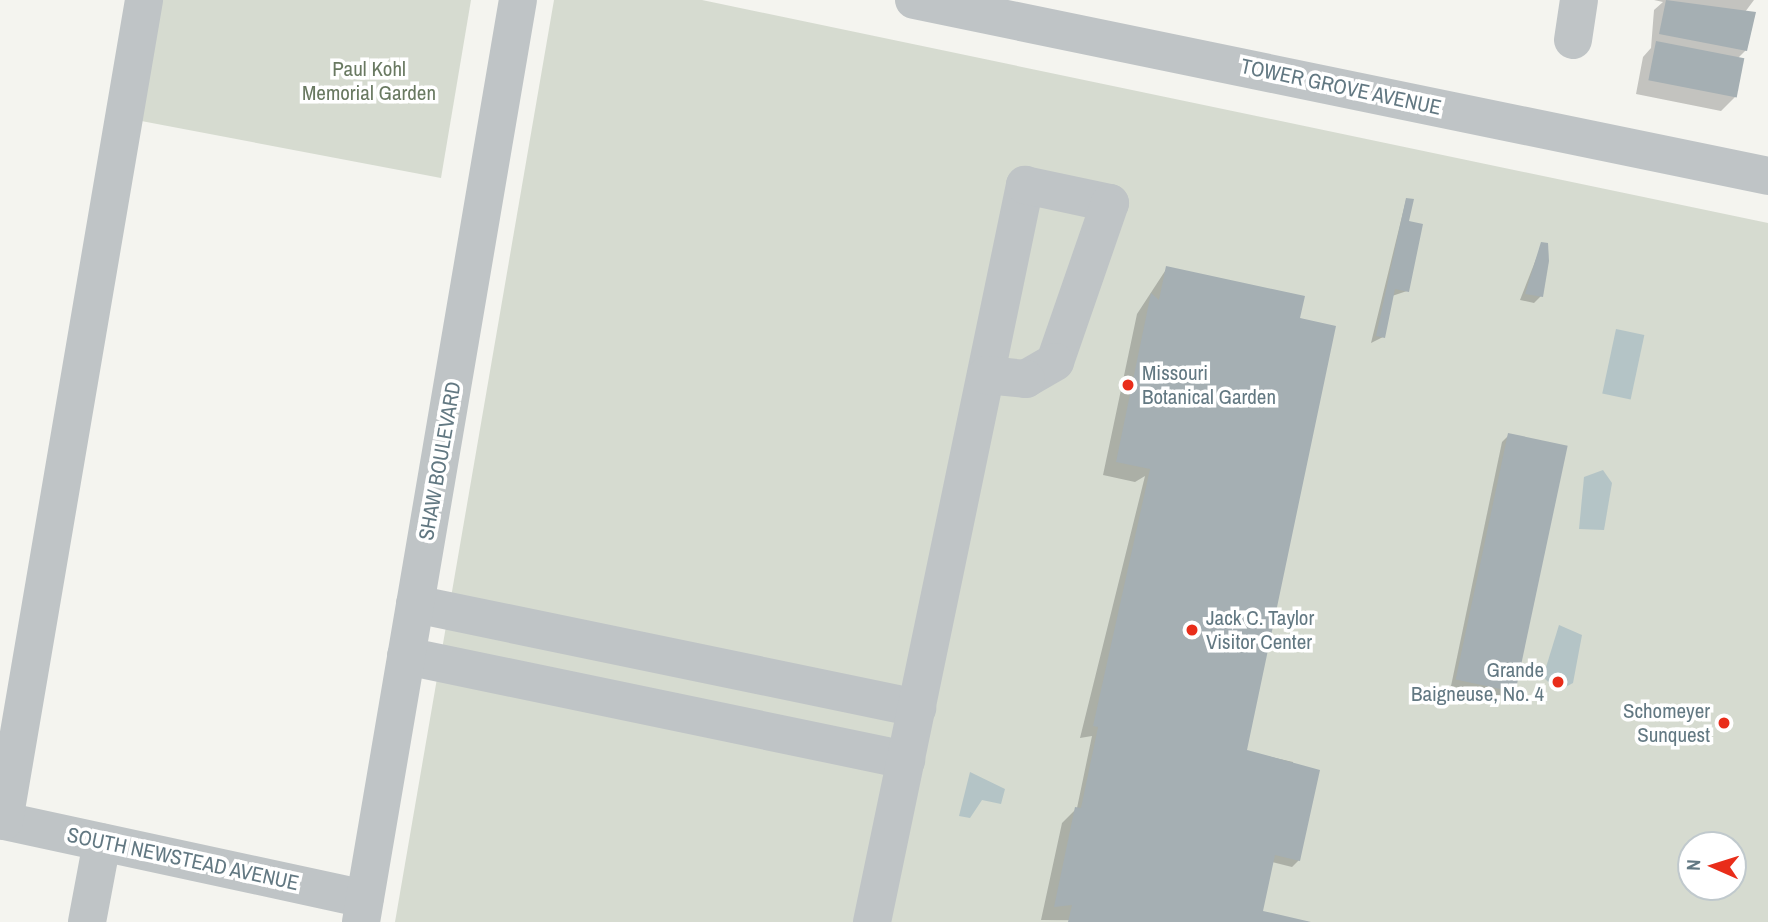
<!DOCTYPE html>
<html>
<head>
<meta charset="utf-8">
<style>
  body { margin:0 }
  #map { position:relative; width:1768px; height:922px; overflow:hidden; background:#f4f4ef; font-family:"Archivo Narrow",sans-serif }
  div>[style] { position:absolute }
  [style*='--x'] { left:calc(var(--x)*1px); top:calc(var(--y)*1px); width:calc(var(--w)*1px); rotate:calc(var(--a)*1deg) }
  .green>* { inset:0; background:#d6dbd0 }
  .water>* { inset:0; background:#b4c4c6; transform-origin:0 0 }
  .shadow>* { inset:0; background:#0003 }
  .building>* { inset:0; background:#a5afb3; transform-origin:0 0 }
  .minor>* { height:38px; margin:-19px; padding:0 19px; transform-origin:19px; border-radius:19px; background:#bfc4c6 }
  .dots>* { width:19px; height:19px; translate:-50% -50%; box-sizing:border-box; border:4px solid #fff; border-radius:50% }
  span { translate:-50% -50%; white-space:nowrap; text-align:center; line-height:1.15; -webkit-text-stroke:7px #fff; paint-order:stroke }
  .park-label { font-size:21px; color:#697961 }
  .street-label { font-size:21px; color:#627882 }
  .poi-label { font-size:21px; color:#627882 }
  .left { translate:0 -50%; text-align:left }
  .right { translate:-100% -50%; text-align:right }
  .north { position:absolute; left:1677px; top:831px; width:70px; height:70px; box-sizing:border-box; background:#fff; border:2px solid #c0c9cd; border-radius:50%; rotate:273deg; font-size:19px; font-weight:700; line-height:28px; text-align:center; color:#627882 }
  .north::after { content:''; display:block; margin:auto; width:24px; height:32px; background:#e92d1a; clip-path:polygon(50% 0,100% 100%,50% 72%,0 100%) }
</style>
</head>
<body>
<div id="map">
  <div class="green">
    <i style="clip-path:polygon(158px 0,471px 0,441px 178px,136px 120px)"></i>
    <i style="clip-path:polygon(evenodd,554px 0,702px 0,1768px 223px,1768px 922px,395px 922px,554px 0,1691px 845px,1733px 845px,1733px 887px,1691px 887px,1691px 845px)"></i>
  </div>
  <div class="water">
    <i style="left:1616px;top:329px;width:29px;height:66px;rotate:12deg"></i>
    <i style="clip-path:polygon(1603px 470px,1612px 483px,1604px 530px,1579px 529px,1584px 477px)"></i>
    <i style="clip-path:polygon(1559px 625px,1582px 635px,1573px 683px,1558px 691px,1543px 677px)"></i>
    <i style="clip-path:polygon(970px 772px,1005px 789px,1001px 804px,982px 800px,970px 818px,959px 816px)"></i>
  </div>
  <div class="shadow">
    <i style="clip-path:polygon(1654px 0,1754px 0,1745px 12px,1746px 50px,1737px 59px,1735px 97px,1721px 111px,1636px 94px,1643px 57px,1651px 48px,1654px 10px,1663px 2px)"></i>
    <i style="clip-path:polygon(1406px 200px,1407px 291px,1392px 296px,1383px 337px,1371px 343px)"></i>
    <i style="clip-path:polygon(1542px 244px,1541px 296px,1534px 303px,1520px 300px)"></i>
    <i style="clip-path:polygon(1167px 268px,1298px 320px,1245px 751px,1293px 762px,1299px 860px,1292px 867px,1272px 862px,1261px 913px,1309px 922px,1041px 920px,1062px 823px,1077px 808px,1092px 736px,1080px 738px,1145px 476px,1135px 482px,1103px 475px,1137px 314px)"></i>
    <i style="clip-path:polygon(1509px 435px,1516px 692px,1510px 698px,1451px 686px,1502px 442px)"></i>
  </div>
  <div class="building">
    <i style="clip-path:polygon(1666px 0,1756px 12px,1747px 51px,1659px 34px)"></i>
    <i style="left:1656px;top:41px;width:90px;height:40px;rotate:11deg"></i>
    <i style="clip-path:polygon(1406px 198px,1414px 199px,1409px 221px,1423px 224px,1409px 292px,1395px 289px,1385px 338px,1376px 336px)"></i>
    <i style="clip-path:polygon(1541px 242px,1548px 243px,1549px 261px,1543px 297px,1525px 294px)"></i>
    <i style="clip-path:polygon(1166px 266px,1305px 296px,1300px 318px,1336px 326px,1247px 750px,1320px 770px,1300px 861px,1275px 855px,1263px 911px,1311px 922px,1068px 922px,1072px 905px,1054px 907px,1075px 807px,1081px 808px,1098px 727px,1093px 726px,1150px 469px,1116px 462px,1151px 293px,1159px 300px)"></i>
    <i style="left:1508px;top:433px;width:61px;height:252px;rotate:12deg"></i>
  </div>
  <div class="minor">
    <i style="--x:914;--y:0;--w:872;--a:11.64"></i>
    <i style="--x:1573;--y:40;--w:40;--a:-81.5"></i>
    <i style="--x:415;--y:604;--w:513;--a:11.7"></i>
    <i style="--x:406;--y:656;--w:511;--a:11.75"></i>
    <i style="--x:0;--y:820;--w:373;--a:12.2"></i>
    <i style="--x:4;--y:821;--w:833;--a:-80.32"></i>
    <i style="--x:87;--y:922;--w:81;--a:-79.4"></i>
    <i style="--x:361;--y:922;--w:935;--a:-80.34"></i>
    <i style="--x:872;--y:922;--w:753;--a:-78.27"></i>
    <i style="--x:1025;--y:185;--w:87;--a:12"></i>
    <i style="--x:1110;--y:203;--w:168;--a:109.1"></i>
    <i style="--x:1055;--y:362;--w:34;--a:150"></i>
    <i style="--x:1026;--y:379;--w:40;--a:-174.3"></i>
  </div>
  <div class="dots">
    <i style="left:1128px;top:385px;background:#e92d1a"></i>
    <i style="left:1192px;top:630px;background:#e92d1a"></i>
    <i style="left:1558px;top:682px;background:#e92d1a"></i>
    <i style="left:1724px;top:723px;background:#e92d1a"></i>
  </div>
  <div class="park-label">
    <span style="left:369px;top:81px">Paul Kohl<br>Memorial Garden</span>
  </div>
  <div class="street-label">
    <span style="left:1341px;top:87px;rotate:12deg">TOWER GROVE AVENUE</span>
    <span style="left:440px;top:461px;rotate:-80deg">SHAW BOULEVARD</span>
    <span style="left:183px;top:859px;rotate:12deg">SOUTH NEWSTEAD AVENUE</span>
  </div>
  <div class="poi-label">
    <span class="left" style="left:1142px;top:385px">Missouri<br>Botanical Garden</span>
    <span class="left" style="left:1206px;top:630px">Jack C. Taylor<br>Visitor Center</span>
    <span class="right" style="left:1544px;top:682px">Grande<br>Baigneuse, No. 4</span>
    <span class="right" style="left:1710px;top:723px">Schomeyer<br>Sunquest</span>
  </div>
  <div class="north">N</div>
</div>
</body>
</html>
